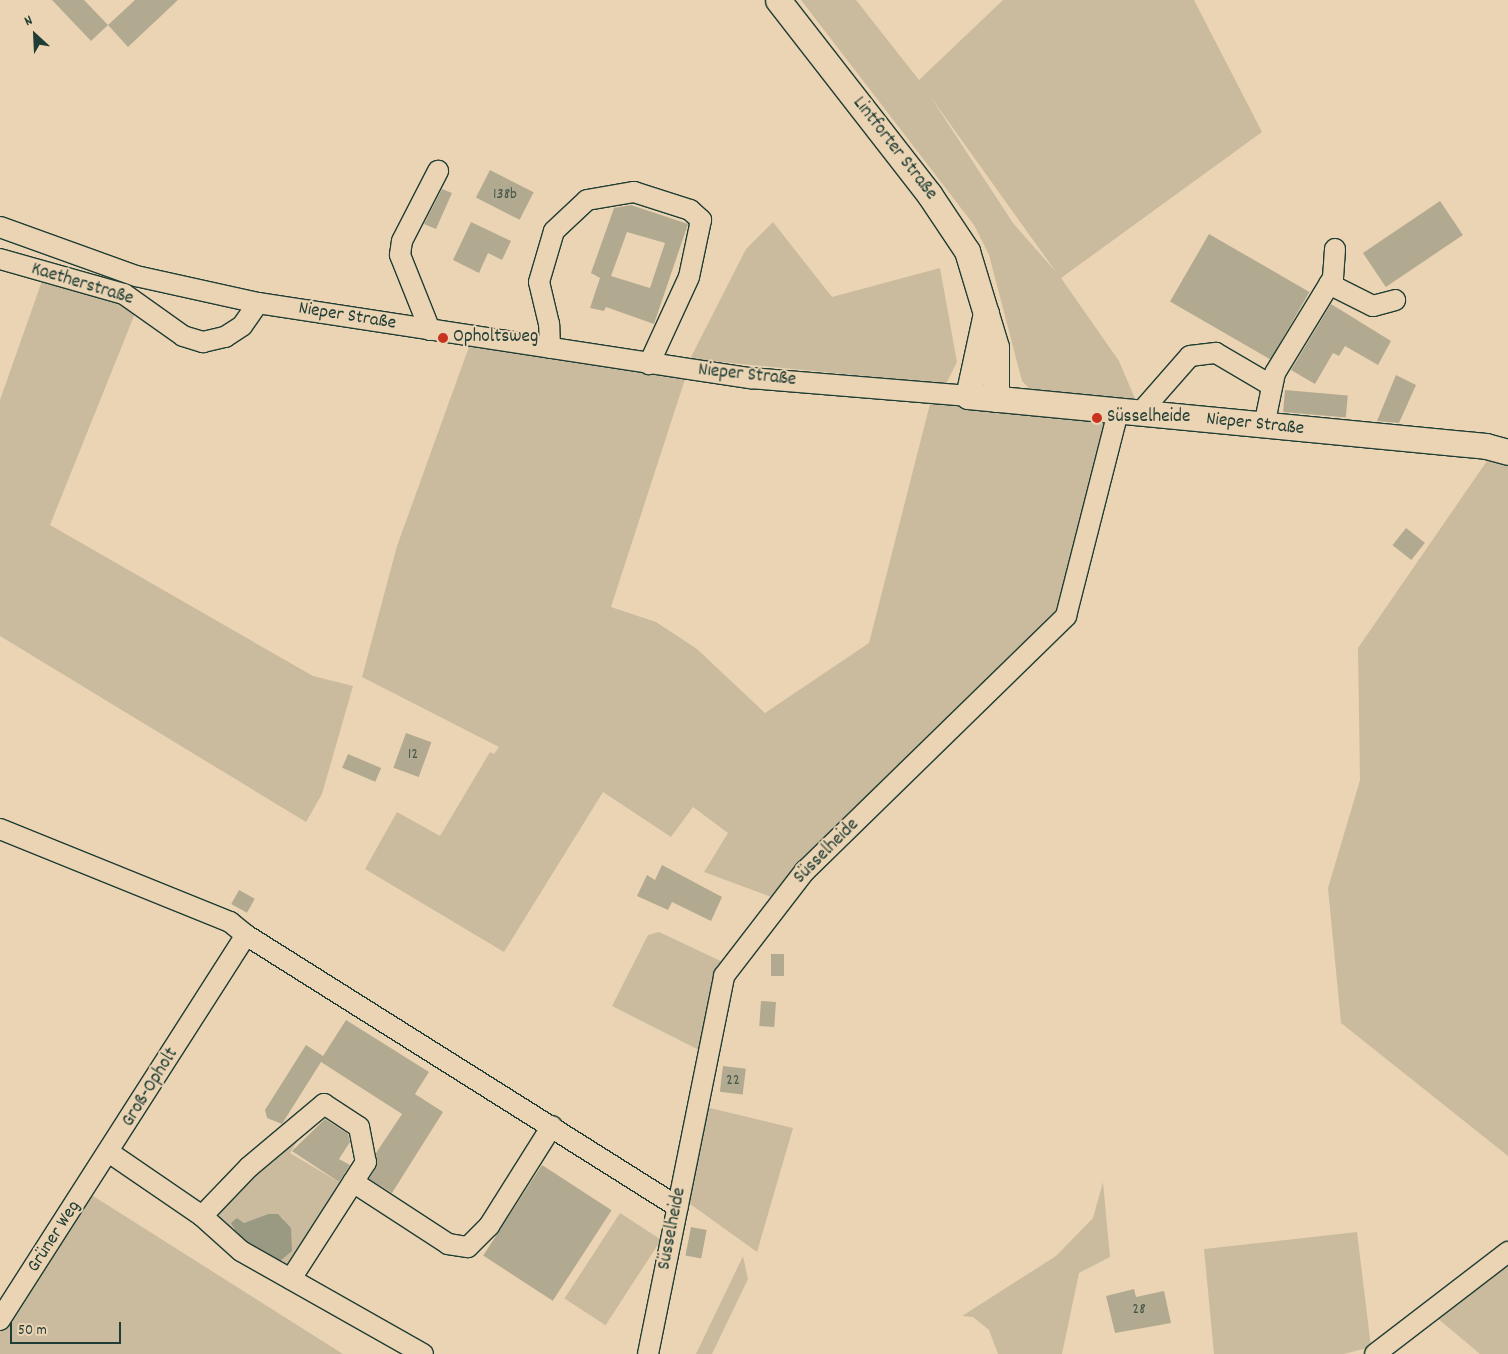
<!DOCTYPE html>
<html>
<head>
<meta charset="utf-8">
<style>
  body { margin:0 }
  #map { position:relative; width:1508px; height:1354px; overflow:hidden; background:#ebd4b4; font-family:Dekko,sans-serif }
  div>[style] { position:absolute }
  [style*='--x'] { left:calc(var(--x)*1px); top:calc(var(--y)*1px); width:calc(var(--w)*1px); rotate:calc(var(--a)*1deg) }
  .green>* { inset:0; background:#cabb9f; transform-origin:0 0 }
  .water>* { inset:0; background:#9a9982 }
  .building>* { inset:0; background:#b2aa90; transform-origin:0 0 }
  .roads { filter:drop-shadow(1px 0 #1f3d34) drop-shadow(-1px 0 #1f3d34) drop-shadow(0 1px #1f3d34) drop-shadow(0 -1px #1f3d34) }
  .minor>* { height:20px; margin:-10px; padding:0 10px; transform-origin:10px; border-radius:10px; background:#ebd4b4 }
  .major>* { height:25px; margin:-12.5px; padding:0 12.5px; transform-origin:12.5px; border-radius:12.5px; background:#ebd4b4 }
  .dots>* { width:14px; height:14px; translate:-50% -50%; box-sizing:border-box; border:2px solid #ebd4b4; border-radius:50% }
  span { translate:-50% -50%; white-space:nowrap; text-align:center; line-height:1.15; -webkit-text-stroke:4px #ebd4b4; paint-order:stroke }
  .number-label { font-size:16px; color:#44584b }
  .number-label span { -webkit-text-stroke-width:0 }
  .street-label { font-size:19px; color:#1f3d34 }
  .poi-label { font-size:19px; color:#1f3d34 }
  .left { translate:0 -50%; text-align:left }
  .north { position:absolute; left:10px; top:10px; width:50px; height:50px; -webkit-text-stroke:4px #ebd4b4; paint-order:stroke; rotate:335deg; font-size:14px; font-weight:700; line-height:20px; text-align:center; color:#1f3d34 }
  .north::after { content:''; display:block; margin:auto; width:18px; height:22px; background:#1f3d34; clip-path:polygon(50% 0,100% 100%,50% 72%,0 100%) }
  .scale { position:absolute; left:10px; top:1322px; width:111px; height:22px; box-sizing:border-box; border:2px solid #1f3d34; border-top:0; padding-left:6px; font-size:15px; line-height:18px; white-space:nowrap; color:#1f3d34; -webkit-text-stroke:4px #ebd4b4; paint-order:stroke }
</style>
</head>
<body>
<div id="map">
  <div class="green">
    <i style="clip-path:polygon(evenodd,801px 0,856px 0,919px 80px,1003px 0,1194px 0,1262px 132px,1061px 278px,1119px 361px,1136px 401px,1034px 393px,1022px 381px,989px 255px,974px 225px,801px 0,930px 96px,1056px 272px,1013px 223px,930px 96px)"></i>
    <i style="clip-path:polygon(773px 222px,832px 297px,940px 268px,957px 362px,946px 384px,690px 359px,746px 249px)"></i>
    <i style="clip-path:polygon(43px 278px,138px 306px,50px 525px,313px 676px,353px 686px,322px 794px,306px 822px,0 636px,0 400px)"></i>
    <i style="clip-path:polygon(470px 344px,688px 370px,611px 607px,656px 622px,697px 649px,765px 713px,869px 643px,931px 400px,1106px 420px,1064px 604px,774px 898px,704px 872px,728px 833px,693px 807px,671px 837px,603px 792px,504px 952px,365px 869px,397px 812px,440px 836px,490px 752px,494px 754px,499px 747px,362px 677px,397px 546px)"></i>
    <i style="clip-path:polygon(1489px 458px,1508px 465px,1508px 1156px,1341px 1023px,1328px 888px,1360px 780px,1358px 648px)"></i>
    <i style="clip-path:polygon(659px 932px,725px 963px,709px 996px,699px 1050px,612px 1006px,648px 935px)"></i>
    <i style="clip-path:polygon(702px 1106px,793px 1128px,757px 1252px,686px 1201px)"></i>
    <i style="clip-path:polygon(evenodd,298px 1140px,290px 1153px,342px 1184px,290px 1269px,218px 1222px,218px 1207px,256px 1167px,298px 1140px,268px 1214px,285px 1219px,233px 1229px,237px 1218px,244px 1223px,268px 1214px)"></i>
    <i style="clip-path:polygon(1103px 1182px,1110px 1257px,1079px 1273px,1062px 1354px,998px 1354px,989px 1330px,973px 1317px,962px 1316px,1056px 1256px,1093px 1218px)"></i>
    <i style="clip-path:polygon(90px 1194px,343px 1354px,0 1354px,0 1325px)"></i>
    <i style="left:620px;top:1213px;width:49px;height:102px;rotate:33deg"></i>
    <i style="clip-path:polygon(1357px 1232px,1371px 1347px,1344px 1354px,1214px 1354px,1204px 1249px)"></i>
    <i style="clip-path:polygon(743px 1256px,748px 1279px,712px 1354px,696px 1354px)"></i>
    <i style="clip-path:polygon(1508px 1259px,1508px 1354px,1480px 1354px,1436px 1317px)"></i>
  </div>
  <div class="water">
    <i style="clip-path:polygon(268px 1214px,278px 1214px,291px 1228px,292px 1251px,280px 1261px,263px 1256px,239px 1237px,231px 1223px,237px 1218px,244px 1223px)"></i>
  </div>
  <div class="building">
    <i style="clip-path:polygon(52px 0,84px 0,108px 25px,91px 41px)"></i>
    <i style="clip-path:polygon(135px 0,178px 0,128px 47px,108px 25px)"></i>
    <i style="left:490px;top:170px;width:49px;height:31px;rotate:27deg"></i>
    <i style="clip-path:polygon(442px 189px,452px 193px,436px 229px,424px 224px)"></i>
    <i style="left:1440px;top:201px;width:41px;height:93px;rotate:56deg"></i>
    <i style="clip-path:polygon(evenodd,631px 205px,688px 224px,654px 324px,606px 307px,604px 311px,590px 308px,600px 278px,591px 273px,614px 208px,631px 205px,627px 232px,665px 243px,650px 288px,611px 276px,627px 232px)"></i>
    <i style="clip-path:polygon(471px 222px,511px 241px,502px 260px,488px 253px,479px 273px,453px 260px)"></i>
    <i style="left:1209px;top:234px;width:116px;height:78px;rotate:30deg"></i>
    <i style="clip-path:polygon(1331px 304px,1391px 341px,1378px 365px,1345px 346px,1339px 356px,1333px 353px,1315px 384px,1291px 370px)"></i>
    <i style="clip-path:polygon(1396px 375px,1416px 385px,1399px 423px,1377px 421px)"></i>
    <i style="left:1285px;top:390px;width:63px;height:22px;rotate:5deg"></i>
    <i style="left:1406px;top:528px;width:24px;height:22px;rotate:38deg"></i>
    <i style="left:406px;top:733px;width:27px;height:37px;rotate:20deg"></i>
    <i style="left:348px;top:754px;width:36px;height:15px;rotate:23deg"></i>
    <i style="clip-path:polygon(662px 865px,722px 897px,711px 921px,672px 902px,668px 910px,637px 896px,647px 875px,655px 880px)"></i>
    <i style="left:239px;top:890px;width:18px;height:16px;rotate:29deg"></i>
    <i style="left:771px;top:954px;width:13px;height:22px"></i>
    <i style="left:761px;top:1001px;width:15px;height:25px;rotate:4deg"></i>
    <i style="clip-path:polygon(346px 1020px,429px 1072px,415px 1094px,443px 1112px,392px 1193px,369px 1179px,376px 1168px,376px 1153px,402px 1114px,321px 1062px,282px 1124px,267px 1118px,265px 1110px,306px 1045px,323px 1056px)"></i>
    <i style="left:723px;top:1066px;width:23px;height:26px;rotate:7deg"></i>
    <i style="clip-path:polygon(325px 1119px,348px 1134px,350px 1142px,339px 1159px,350px 1165px,339px 1182px,292px 1151px)"></i>
    <i style="left:542px;top:1165px;width:83px;height:108px;rotate:33deg"></i>
    <i style="left:691px;top:1227px;width:16px;height:29px;rotate:11deg"></i>
    <i style="clip-path:polygon(1134px 1289px,1136px 1297px,1164px 1291px,1171px 1323px,1115px 1333px,1106px 1296px)"></i>
  </div>
  <div class="roads">
    <div class="minor">
      <i style="--x:0;--y:227;--w:145;--a:19.8"></i>
      <i style="--x:136;--y:276;--w:125;--a:12.5"></i>
      <i style="--x:258;--y:303;--w:499;--a:8.7"></i>
      <i style="--x:751;--y:378;--w:218;--a:4.7"></i>
      <i style="--x:0;--y:259;--w:129;--a:15.8"></i>
      <i style="--x:124;--y:294;--w:72;--a:35.4"></i>
      <i style="--x:183;--y:336;--w:21;--a:17"></i>
      <i style="--x:203;--y:342;--w:23;--a:-13"></i>
      <i style="--x:225;--y:337;--w:20;--a:-33"></i>
      <i style="--x:242;--y:326;--w:28;--a:-55"></i>
      <i style="--x:1329;--y:284;--w:49;--a:26.6"></i>
      <i style="--x:1373;--y:306;--w:23;--a:-15"></i>
      <i style="--x:430;--y:330;--w:81;--a:-111.8"></i>
      <i style="--x:400;--y:255;--w:14;--a:-82"></i>
      <i style="--x:402;--y:241;--w:79;--a:-62.8"></i>
      <i style="--x:550;--y:348;--w:24;--a:-92"></i>
      <i style="--x:549;--y:324;--w:43;--a:-103.4"></i>
      <i style="--x:539;--y:282;--w:53;--a:-73.6"></i>
      <i style="--x:554;--y:231;--w:45;--a:-43.2"></i>
      <i style="--x:587;--y:200;--w:48;--a:-9.7"></i>
      <i style="--x:634;--y:192;--w:59;--a:17.8"></i>
      <i style="--x:690;--y:210;--w:15;--a:42"></i>
      <i style="--x:701;--y:220;--w:58;--a:101.9"></i>
      <i style="--x:689;--y:277;--w:96;--a:114.7"></i>
      <i style="--x:1139;--y:414;--w:77;--a:-48.7"></i>
      <i style="--x:1190;--y:356;--w:26;--a:-7"></i>
      <i style="--x:1216;--y:353;--w:65;--a:30.5"></i>
      <i style="--x:1264;--y:426;--w:54;--a:-78.3"></i>
      <i style="--x:1275;--y:373;--w:111;--a:-58.6"></i>
      <i style="--x:1333;--y:278;--w:29;--a:-86"></i>
      <i style="--x:0;--y:829;--w:248;--a:22"></i>
      <i style="--x:230;--y:922;--w:21;--a:39"></i>
      <i style="--x:246;--y:935;--w:457;--a:122.6"></i>
      <i style="--x:246;--y:935;--w:510;--a:32.2"></i>
      <i style="--x:110;--y:1153;--w:112;--a:34.4"></i>
      <i style="--x:202;--y:1216;--w:52;--a:41.9"></i>
      <i style="--x:241;--y:1251;--w:209;--a:29.5"></i>
      <i style="--x:353;--y:1182;--w:113;--a:33.1"></i>
      <i style="--x:448;--y:1244;--w:20;--a:9"></i>
      <i style="--x:468;--y:1247;--w:30;--a:-45"></i>
      <i style="--x:489;--y:1226;--w:118;--a:-57.8"></i>
      <i style="--x:202;--y:1216;--w:68;--a:-46.2"></i>
      <i style="--x:249;--y:1167;--w:98;--a:-40"></i>
      <i style="--x:324;--y:1104;--w:42;--a:33.3"></i>
      <i style="--x:359;--y:1127;--w:36;--a:79"></i>
      <i style="--x:366;--y:1162;--w:139;--a:122.7"></i>
      <i style="--x:648;--y:1354;--w:386;--a:-78.6"></i>
      <i style="--x:724;--y:976;--w:133;--a:-52.4"></i>
      <i style="--x:805;--y:871;--w:365;--a:-44.3"></i>
      <i style="--x:1066;--y:616;--w:211;--a:-75.7"></i>
      <i style="--x:1375;--y:1354;--w:168;--a:-37.5"></i>
    </div>
    <div class="major">
      <i style="--x:778;--y:0;--w:246;--a:52.1"></i>
      <i style="--x:929;--y:194;--w:69;--a:56.3"></i>
      <i style="--x:967;--y:251;--w:100;--a:73.2"></i>
      <i style="--x:996;--y:347;--w:52;--a:90"></i>
      <i style="--x:986;--y:313;--w:85;--a:102.2"></i>
      <i style="--x:968;--y:396;--w:520;--a:5.51"></i>
      <i style="--x:1486;--y:446;--w:23;--a:15"></i>
    </div>
  </div>
  <div class="dots">
    <i style="left:443px;top:338px;background:#c8321e"></i>
    <i style="left:1097px;top:418px;background:#c8321e"></i>
  </div>
  <div class="number-label">
    <span style="left:505px;top:195px">138b</span>
    <span style="left:413px;top:755px">12</span>
    <span style="left:733px;top:1081px">22</span>
    <span style="left:1139px;top:1310px">28</span>
  </div>
  <div class="street-label">
    <span style="left:894px;top:149px;rotate:52deg">Lintforter Straße</span>
    <span style="left:82px;top:285px;rotate:17deg">Kaetherstraße</span>
    <span style="left:347px;top:317px;rotate:9deg">Nieper Straße</span>
    <span style="left:747px;top:376px;rotate:6deg">Nieper Straße</span>
    <span style="left:1255px;top:425px;rotate:6deg">Nieper Straße</span>
    <span style="left:827px;top:852px;rotate:-45deg">Süsselheide</span>
    <span style="left:151px;top:1088px;rotate:-58deg">Groß-Opholt</span>
    <span style="left:673px;top:1229px;rotate:-79deg">Süsselheide</span>
    <span style="left:55px;top:1237px;rotate:-57deg">Grüner Weg</span>
  </div>
  <div class="poi-label">
    <span class="left" style="left:453px;top:338px">Opholtsweg</span>
    <span class="left" style="left:1107px;top:418px">Süsselheide</span>
  </div>
  <div class="north">N</div>
  <div class="scale">50 m</div>
</div>
</body>
</html>
